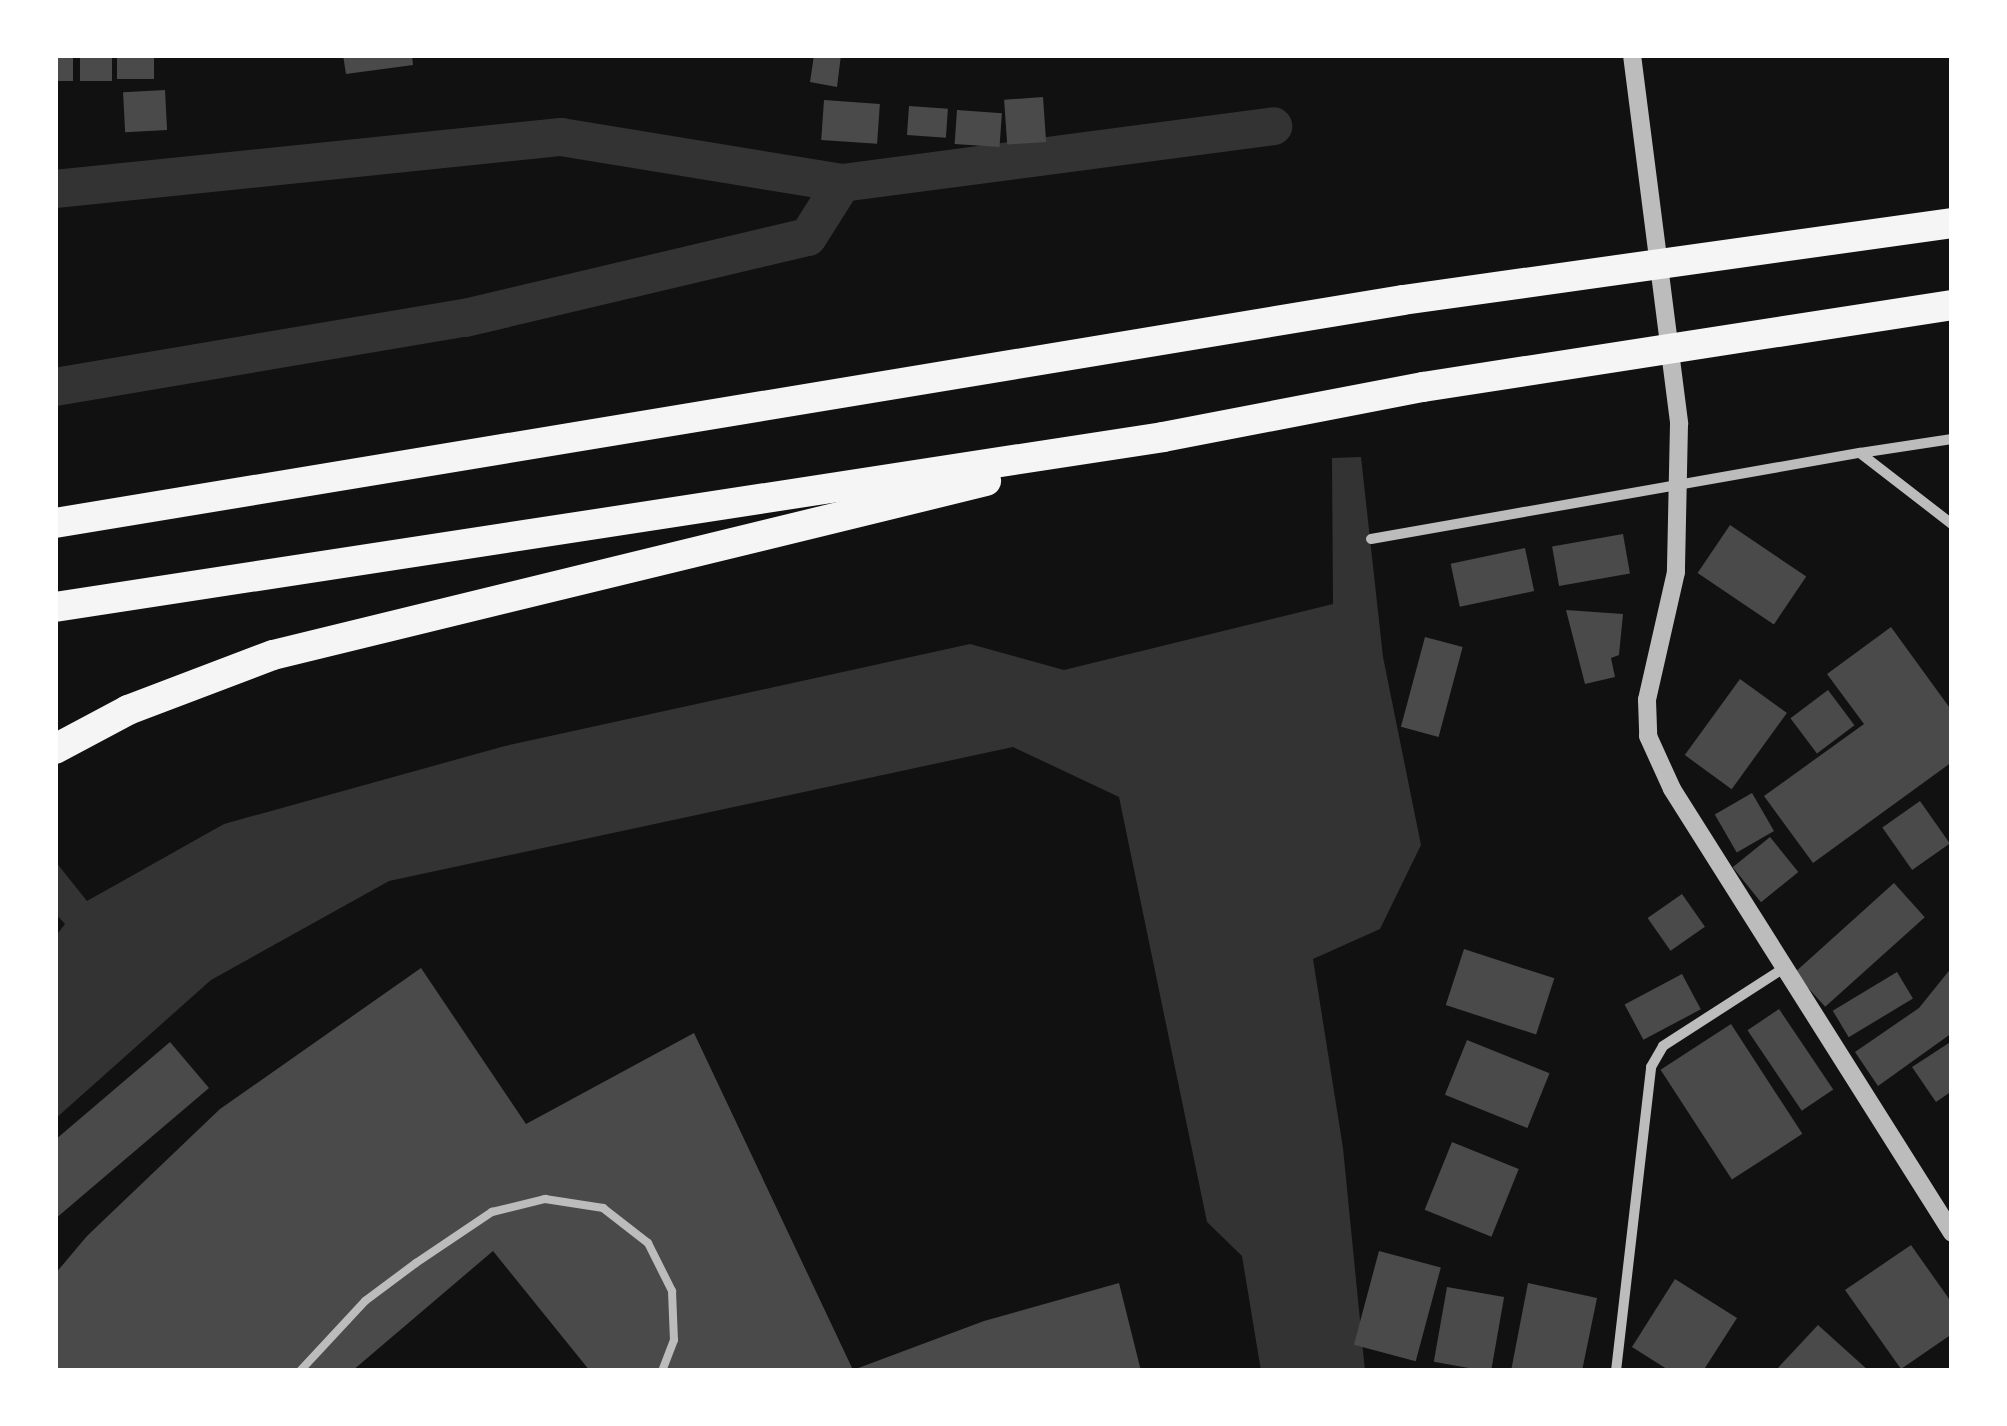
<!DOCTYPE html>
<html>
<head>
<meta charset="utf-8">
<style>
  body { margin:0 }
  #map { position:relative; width:2007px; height:1426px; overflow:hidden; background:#111; font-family:Cabin,sans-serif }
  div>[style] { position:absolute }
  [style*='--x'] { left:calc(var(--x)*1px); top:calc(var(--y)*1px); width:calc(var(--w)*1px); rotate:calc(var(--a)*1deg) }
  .water>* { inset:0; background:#333 }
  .canal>* { height:38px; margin:-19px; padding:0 19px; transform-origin:19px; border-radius:19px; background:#333 }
  .building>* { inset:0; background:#4a4a4a; transform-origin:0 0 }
  .service>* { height:8px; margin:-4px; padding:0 4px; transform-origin:4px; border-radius:4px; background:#bcbcbc }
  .minor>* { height:10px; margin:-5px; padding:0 5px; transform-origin:5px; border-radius:5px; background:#bcbcbc }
  .tertiary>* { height:18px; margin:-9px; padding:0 9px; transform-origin:9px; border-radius:9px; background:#bcbcbc }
  .motorway>* { height:30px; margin:-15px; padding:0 15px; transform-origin:15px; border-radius:15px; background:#f5f5f5 }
  span { translate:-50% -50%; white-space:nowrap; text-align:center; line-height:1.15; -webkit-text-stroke:8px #fff; paint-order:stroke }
  .frame { position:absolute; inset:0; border:58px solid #fff; pointer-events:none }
</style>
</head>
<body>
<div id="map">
  <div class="water">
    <i style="clip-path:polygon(1361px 457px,1383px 657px,1421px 845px,1380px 929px,1313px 959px,1343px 1148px,1365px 1371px,1261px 1371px,1242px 1256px,1207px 1222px,1119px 797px,1013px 747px,389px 881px,211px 980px,55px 1119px,55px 937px,65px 924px,55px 913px,55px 861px,87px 901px,224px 824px,505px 746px,970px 644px,1064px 670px,1333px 604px,1332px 458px)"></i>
  </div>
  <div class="canal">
    <i style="--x:55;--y:189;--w:509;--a:-5.87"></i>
    <i style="--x:561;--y:137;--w:285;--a:9.3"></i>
    <i style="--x:842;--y:183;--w:435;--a:-7.5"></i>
    <i style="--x:55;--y:387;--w:416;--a:-9.6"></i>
    <i style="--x:465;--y:318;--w:352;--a:-13.3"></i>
    <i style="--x:808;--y:237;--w:64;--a:-57.8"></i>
  </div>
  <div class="building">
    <i style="left:55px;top:55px;width:18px;height:26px"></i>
    <i style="left:80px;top:55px;width:32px;height:26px"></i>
    <i style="left:117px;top:55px;width:37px;height:24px"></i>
    <i style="clip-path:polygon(343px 55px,412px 55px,413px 65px,346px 74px)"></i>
    <i style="clip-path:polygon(814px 55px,841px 55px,837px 87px,810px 82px)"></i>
    <i style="left:165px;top:90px;width:40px;height:42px;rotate:87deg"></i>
    <i style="left:1043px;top:97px;width:45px;height:39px;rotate:86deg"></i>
    <i style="left:824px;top:100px;width:56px;height:40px;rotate:4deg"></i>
    <i style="left:909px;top:106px;width:39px;height:29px;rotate:4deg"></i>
    <i style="left:957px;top:110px;width:45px;height:34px;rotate:4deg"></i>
    <i style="left:1730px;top:525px;width:92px;height:58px;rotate:34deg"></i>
    <i style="left:1623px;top:534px;width:40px;height:72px;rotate:80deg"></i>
    <i style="left:1525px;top:548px;width:44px;height:76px;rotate:78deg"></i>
    <i style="clip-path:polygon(1566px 610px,1623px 614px,1619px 655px,1611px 658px,1615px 677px,1585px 684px)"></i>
    <i style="clip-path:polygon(1891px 627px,1952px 711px,1952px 762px,1813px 863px,1764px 796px,1864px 724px,1827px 674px)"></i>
    <i style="left:1425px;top:637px;width:39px;height:93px;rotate:15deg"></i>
    <i style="left:1740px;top:679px;width:58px;height:94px;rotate:36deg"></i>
    <i style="left:1828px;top:690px;width:44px;height:47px;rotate:53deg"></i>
    <i style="left:1752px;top:793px;width:44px;height:43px;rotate:60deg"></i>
    <i style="left:1920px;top:801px;width:52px;height:46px;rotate:55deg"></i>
    <i style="left:1770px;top:837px;width:45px;height:48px;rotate:51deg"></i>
    <i style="left:1894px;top:883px;width:46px;height:134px;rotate:48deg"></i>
    <i style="left:1682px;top:894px;width:40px;height:42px;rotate:55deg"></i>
    <i style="left:1464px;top:949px;width:95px;height:59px;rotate:18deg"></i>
    <i style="clip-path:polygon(1952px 967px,1952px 1033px,1878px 1086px,1855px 1052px,1919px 1008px)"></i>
    <i style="clip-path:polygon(421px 968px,526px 1124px,694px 1033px,853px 1370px,984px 1321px,1119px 1283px,1141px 1371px,590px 1371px,493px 1251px,352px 1371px,55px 1371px,55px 1274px,87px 1236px,220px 1109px)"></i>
    <i style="left:1897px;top:972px;width:31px;height:75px;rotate:59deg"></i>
    <i style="left:1682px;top:974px;width:40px;height:65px;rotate:62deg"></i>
    <i style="left:1779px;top:1009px;width:97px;height:38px;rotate:56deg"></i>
    <i style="left:1731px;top:1024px;width:131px;height:84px;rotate:57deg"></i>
    <i style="left:1467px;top:1040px;width:89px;height:59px;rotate:22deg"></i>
    <i style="clip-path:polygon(1952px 1041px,1952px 1091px,1936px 1102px,1912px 1067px)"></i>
    <i style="clip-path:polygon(170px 1042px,209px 1088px,55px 1219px,55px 1140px)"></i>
    <i style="left:1452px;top:1142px;width:72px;height:73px;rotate:22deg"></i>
    <i style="clip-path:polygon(1911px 1245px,1952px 1303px,1952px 1334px,1901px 1369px,1845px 1290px)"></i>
    <i style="left:1379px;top:1251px;width:64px;height:97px;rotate:15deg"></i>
    <i style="clip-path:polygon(1675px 1279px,1737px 1318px,1703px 1371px,1670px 1371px,1632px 1347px)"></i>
    <i style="clip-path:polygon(1528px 1283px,1597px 1298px,1582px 1371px,1511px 1371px)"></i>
    <i style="left:1447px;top:1287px;width:58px;height:76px;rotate:10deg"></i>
    <i style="clip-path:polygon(1818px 1325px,1869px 1371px,1775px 1371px)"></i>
  </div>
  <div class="service">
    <i style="--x:300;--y:1371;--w:96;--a:-47.1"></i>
    <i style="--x:365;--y:1301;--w:64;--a:-36.7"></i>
    <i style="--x:416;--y:1263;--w:92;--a:-33.9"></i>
    <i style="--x:492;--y:1212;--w:55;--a:-13.8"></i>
    <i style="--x:545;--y:1199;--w:59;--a:8.8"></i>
    <i style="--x:603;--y:1208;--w:57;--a:37.9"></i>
    <i style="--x:648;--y:1243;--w:54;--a:63.4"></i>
    <i style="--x:672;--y:1291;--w:49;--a:87.7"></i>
    <i style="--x:674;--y:1340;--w:33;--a:111"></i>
  </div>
  <div class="minor">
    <i style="--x:1860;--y:453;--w:93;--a:-8.7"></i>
    <i style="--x:1371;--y:539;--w:497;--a:-10"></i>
    <i style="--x:1860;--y:453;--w:116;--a:37.7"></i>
    <i style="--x:1616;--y:1371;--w:306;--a:-83.4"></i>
    <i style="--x:1651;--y:1067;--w:24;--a:-60"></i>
    <i style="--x:1663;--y:1046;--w:144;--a:-32.8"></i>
  </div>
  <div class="tertiary">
    <i style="--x:1632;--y:55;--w:372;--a:82.7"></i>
    <i style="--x:1679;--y:424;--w:148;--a:91.2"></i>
    <i style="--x:1676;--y:572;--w:131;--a:102.8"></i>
    <i style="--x:1647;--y:700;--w:36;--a:88"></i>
    <i style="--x:1648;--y:736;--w:58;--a:65.6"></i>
    <i style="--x:1672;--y:789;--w:525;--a:57.76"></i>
  </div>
  <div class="motorway">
    <i style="--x:55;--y:523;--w:1366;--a:-9.39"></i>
    <i style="--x:1403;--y:300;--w:554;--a:-7.98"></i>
    <i style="--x:55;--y:607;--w:1121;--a:-8.72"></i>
    <i style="--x:1163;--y:437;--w:265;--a:-10.9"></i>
    <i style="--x:1423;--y:387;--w:535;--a:-8.81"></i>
    <i style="--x:55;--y:749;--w:83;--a:-28.1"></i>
    <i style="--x:128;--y:710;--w:155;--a:-20.8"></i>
    <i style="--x:273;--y:655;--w:734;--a:-13.71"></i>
  </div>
  <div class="frame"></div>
</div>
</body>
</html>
